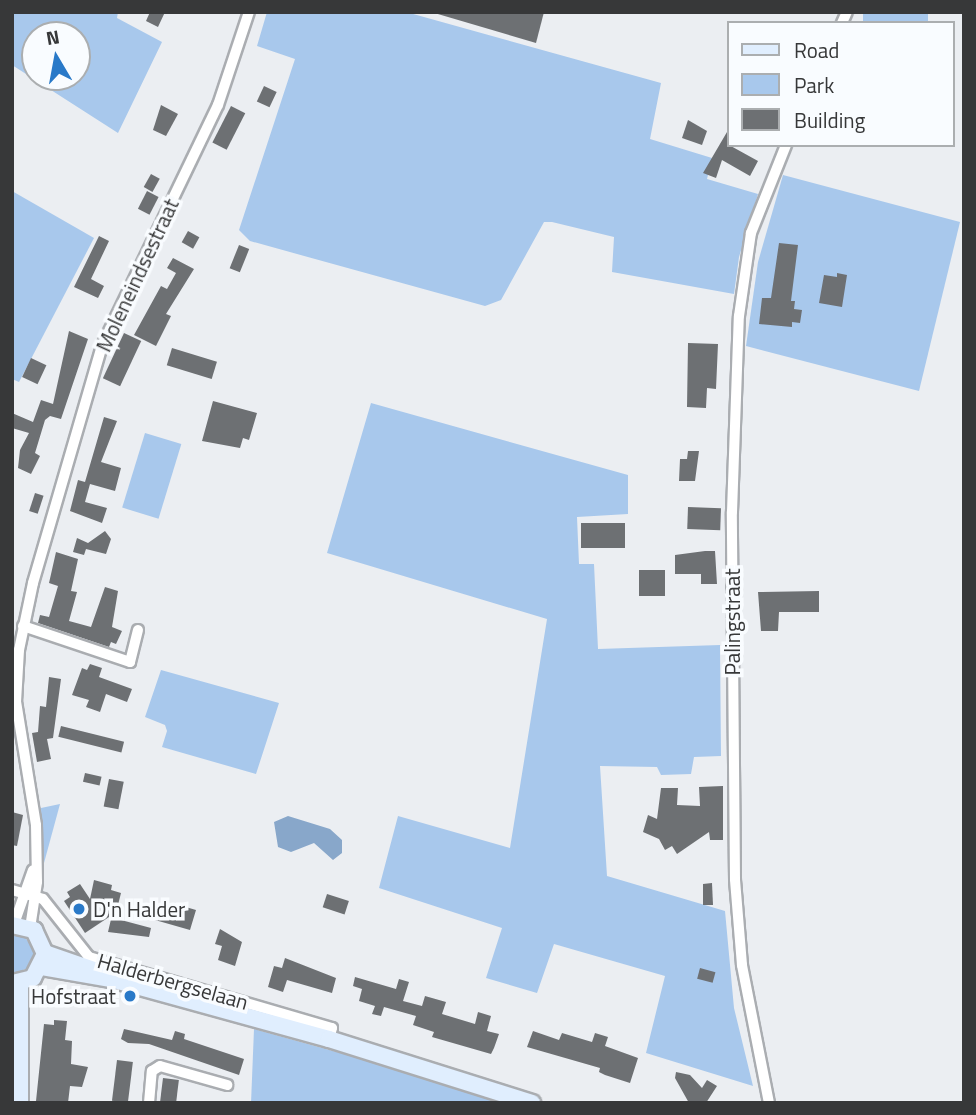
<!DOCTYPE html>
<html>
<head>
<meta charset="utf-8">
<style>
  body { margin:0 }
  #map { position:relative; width:976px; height:1115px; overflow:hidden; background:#ebeef2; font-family:"Titillium Web",sans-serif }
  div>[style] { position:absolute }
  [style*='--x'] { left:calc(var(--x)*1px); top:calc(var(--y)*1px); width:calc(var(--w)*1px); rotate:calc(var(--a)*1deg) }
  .green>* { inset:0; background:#a8c8ec; transform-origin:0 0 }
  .water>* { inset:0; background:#88a7ca }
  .building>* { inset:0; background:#6d7073; transform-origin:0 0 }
  .roads { filter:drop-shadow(2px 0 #aaadb1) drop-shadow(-2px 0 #aaadb1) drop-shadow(0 2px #aaadb1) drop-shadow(0 -2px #aaadb1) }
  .street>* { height:10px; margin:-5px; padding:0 5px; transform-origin:5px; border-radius:5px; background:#fff }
  .secondary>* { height:16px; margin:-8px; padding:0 8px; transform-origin:8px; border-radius:8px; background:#e0eefe }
  .dots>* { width:19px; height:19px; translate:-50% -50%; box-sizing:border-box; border:4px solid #f9fcff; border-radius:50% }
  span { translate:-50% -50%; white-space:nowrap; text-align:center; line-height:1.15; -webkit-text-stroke:7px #f9fcff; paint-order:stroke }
  .street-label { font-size:21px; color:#373839 }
  .poi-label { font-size:21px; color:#373839 }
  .left { translate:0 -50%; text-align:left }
  .right { translate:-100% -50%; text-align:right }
  .frame { position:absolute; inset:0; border:14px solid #373839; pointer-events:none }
  .legend { position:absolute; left:727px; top:21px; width:228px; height:126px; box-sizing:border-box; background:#f9fcff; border:2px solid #abaeb0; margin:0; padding:9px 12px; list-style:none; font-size:21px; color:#373839 }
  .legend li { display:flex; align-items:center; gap:14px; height:35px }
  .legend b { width:35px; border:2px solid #abaeb0 }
  .north { position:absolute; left:21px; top:21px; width:70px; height:70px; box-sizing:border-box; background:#f9fcff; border:2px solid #abaeb0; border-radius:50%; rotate:350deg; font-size:19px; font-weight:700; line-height:28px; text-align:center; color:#373839 }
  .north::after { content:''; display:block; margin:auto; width:24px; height:32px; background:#2979c8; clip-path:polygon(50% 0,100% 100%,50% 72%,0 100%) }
</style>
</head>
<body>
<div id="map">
  <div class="green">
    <i style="clip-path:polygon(evenodd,12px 12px,118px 12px,117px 18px,162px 42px,118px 133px,12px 65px,12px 12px,35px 35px,77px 35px,77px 77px,35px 77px,35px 35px)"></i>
    <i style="clip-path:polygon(267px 12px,406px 12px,661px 83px,650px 139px,712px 158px,707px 179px,758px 194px,739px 257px,734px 294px,612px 272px,614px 237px,552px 222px,544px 222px,501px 300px,485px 306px,250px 241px,239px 230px,295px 59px,257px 46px)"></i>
    <i style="left:863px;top:12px;width:65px;height:12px"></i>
    <i style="clip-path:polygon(783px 175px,960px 222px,919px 391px,746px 346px,758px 262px)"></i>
    <i style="clip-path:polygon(12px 191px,94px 238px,19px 382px,12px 379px)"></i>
    <i style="clip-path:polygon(371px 403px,628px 475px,628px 514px,577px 517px,579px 564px,594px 564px,598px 649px,720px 645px,721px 756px,694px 757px,691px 774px,661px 775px,657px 767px,600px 766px,607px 876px,725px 911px,734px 1008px,753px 1086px,646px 1053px,665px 976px,554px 944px,537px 993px,486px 978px,502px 928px,379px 888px,398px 816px,510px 848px,547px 619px,327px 553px)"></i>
    <i style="left:145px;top:433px;width:38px;height:78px;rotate:17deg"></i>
    <i style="clip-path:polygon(161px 670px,279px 703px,256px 774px,162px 747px,167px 731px,165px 725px,145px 717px)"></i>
    <i style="clip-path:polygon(60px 804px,44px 863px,42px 862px,41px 808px)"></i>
    <i style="clip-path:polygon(12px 935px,25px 937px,35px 952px,28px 968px,18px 972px,12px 972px)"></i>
    <i style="clip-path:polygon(254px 1029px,387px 1066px,502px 1103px,251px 1103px)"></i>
  </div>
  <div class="water">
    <i style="clip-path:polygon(288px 816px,330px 829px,342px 840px,342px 853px,333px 860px,314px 843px,291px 852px,278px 847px,274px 822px)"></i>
  </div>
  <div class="building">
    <i style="clip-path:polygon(150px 12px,165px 12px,158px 27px,146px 21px)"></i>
    <i style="clip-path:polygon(431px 12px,544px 12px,536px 43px)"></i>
    <i style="left:264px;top:86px;width:14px;height:17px;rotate:25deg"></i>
    <i style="clip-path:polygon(161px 105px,178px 114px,166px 136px,153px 130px)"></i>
    <i style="left:231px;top:106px;width:16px;height:41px;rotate:27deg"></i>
    <i style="clip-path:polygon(688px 120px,707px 131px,702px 145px,682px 138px)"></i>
    <i style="clip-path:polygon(727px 132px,729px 145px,758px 161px,750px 176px,722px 160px,716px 178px,703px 173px)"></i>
    <i style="left:151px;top:174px;width:10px;height:15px;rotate:29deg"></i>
    <i style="left:147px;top:191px;width:13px;height:20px;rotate:27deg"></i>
    <i style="left:188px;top:231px;width:13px;height:13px;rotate:29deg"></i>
    <i style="clip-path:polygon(99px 236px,109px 241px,91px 279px,104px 286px,98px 298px,74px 287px)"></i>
    <i style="clip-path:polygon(779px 243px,798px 245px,791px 301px,795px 301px,794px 309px,802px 310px,800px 323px,792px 322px,792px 327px,759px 324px,762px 298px,771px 298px)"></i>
    <i style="left:239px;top:245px;width:11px;height:25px;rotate:22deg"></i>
    <i style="clip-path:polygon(173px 258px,194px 269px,166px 314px,171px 316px,156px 346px,134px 335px,161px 286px,167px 289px,176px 273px,167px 268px)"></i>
    <i style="clip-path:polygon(837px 273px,847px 275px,842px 307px,819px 303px,824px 275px,837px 277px)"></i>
    <i style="clip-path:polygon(69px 331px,88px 339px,61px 419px,50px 416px,45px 420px,35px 453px,40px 456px,31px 474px,18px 468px,20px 450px,29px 433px,12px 428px,12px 413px,33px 422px,41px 400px,53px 404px)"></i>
    <i style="left:124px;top:333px;width:19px;height:50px;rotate:25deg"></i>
    <i style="clip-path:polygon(688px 343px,718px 344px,716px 389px,707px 388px,706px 408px,687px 407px)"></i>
    <i style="left:172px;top:348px;width:47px;height:18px;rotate:17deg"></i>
    <i style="left:31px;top:358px;width:17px;height:21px;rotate:25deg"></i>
    <i style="clip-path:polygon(213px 401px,257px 413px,249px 440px,243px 438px,240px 448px,202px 441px)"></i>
    <i style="clip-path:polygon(104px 417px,117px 421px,101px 462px,121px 468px,115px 491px,90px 484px,85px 502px,107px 508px,102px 523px,70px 511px,78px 480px,85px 482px)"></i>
    <i style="clip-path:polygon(688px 451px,699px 451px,695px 481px,679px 481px,680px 459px,687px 459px)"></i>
    <i style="left:35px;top:493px;width:9px;height:19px;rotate:18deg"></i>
    <i style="left:688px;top:507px;width:33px;height:22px;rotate:2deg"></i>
    <i style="left:581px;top:523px;width:44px;height:25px"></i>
    <i style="clip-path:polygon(105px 531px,111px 539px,106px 554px,86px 549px,84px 555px,73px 552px,77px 538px,88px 543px)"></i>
    <i style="clip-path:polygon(705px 551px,715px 551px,717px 584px,701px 584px,701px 574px,675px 574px,675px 555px)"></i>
    <i style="clip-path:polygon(56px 552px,78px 559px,71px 591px,77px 592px,69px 621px,91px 627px,105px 587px,118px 591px,112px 627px,122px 631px,116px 644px,111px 642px,109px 647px,38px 623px,40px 615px,49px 617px,58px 586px,49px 583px)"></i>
    <i style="left:639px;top:570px;width:26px;height:26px"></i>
    <i style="clip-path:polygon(819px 591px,819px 612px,779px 612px,778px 631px,761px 631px,758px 592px)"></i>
    <i style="clip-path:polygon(90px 664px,102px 668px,99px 677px,132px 689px,127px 702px,106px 694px,100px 712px,86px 707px,89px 700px,72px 695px,82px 668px,87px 670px)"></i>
    <i style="clip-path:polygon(49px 677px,61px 679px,53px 738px,47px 739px,51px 759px,37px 762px,32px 733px,38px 732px,40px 706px,46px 707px)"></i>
    <i style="left:61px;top:726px;width:65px;height:11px;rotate:14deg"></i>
    <i style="left:85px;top:773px;width:17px;height:9px;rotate:13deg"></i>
    <i style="left:109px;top:779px;width:15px;height:28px;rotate:11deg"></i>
    <i style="clip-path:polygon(723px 786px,723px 840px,710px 840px,709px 832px,677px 854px,672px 846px,665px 850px,659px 839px,643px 832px,648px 815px,657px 819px,661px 788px,678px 788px,677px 805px,700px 806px,699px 787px)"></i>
    <i style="clip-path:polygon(12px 812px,23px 815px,17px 846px,12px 845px)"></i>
    <i style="clip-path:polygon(94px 880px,112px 885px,111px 890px,121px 893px,116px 913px,122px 915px,121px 920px,151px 928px,149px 937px,108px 932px,112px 915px,85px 933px,64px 901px,70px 897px,67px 892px,80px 884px,90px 899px)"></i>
    <i style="clip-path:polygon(712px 883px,713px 905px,703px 905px,703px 884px)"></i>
    <i style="left:327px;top:894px;width:23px;height:14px;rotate:18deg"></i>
    <i style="clip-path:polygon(172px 903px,196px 910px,190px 930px,148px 918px,151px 905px,170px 910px)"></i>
    <i style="clip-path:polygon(220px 929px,242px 942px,235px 966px,218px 960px,222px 946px,215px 944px)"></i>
    <i style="clip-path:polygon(285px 958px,336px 978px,332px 993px,287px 980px,283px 992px,268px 987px,274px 966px,282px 968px)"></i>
    <i style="left:700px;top:968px;width:16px;height:11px;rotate:15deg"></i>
    <i style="clip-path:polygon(355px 977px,396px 989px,399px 979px,409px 982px,403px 1001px,422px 1006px,425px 996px,446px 1002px,442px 1014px,475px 1024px,478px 1012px,491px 1016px,487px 1031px,499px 1034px,494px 1048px,491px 1054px,432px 1037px,434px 1032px,413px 1025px,416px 1016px,384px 1007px,381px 1016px,372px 1014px,375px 1006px,359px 1001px,362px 989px,353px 986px)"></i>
    <i style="clip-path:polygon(54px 1020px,67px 1021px,65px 1040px,72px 1041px,71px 1064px,88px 1067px,82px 1087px,70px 1086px,68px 1103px,36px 1101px,44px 1024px,54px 1025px)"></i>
    <i style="clip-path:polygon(124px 1029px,172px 1040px,175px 1031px,185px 1034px,184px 1039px,244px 1059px,239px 1075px,149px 1044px,128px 1043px,121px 1039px)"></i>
    <i style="clip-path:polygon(533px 1031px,559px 1040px,562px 1033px,592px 1042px,595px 1033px,608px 1037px,605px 1046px,638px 1058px,630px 1083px,605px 1075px,599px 1072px,600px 1068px,527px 1047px)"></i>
    <i style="left:117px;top:1060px;width:16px;height:41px;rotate:7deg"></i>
    <i style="clip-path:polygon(676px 1072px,690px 1075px,702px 1088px,707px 1080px,717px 1086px,706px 1103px,689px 1103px,675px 1078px)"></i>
    <i style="left:163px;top:1078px;width:16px;height:25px;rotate:7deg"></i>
  </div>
  <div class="roads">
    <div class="street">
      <i style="--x:842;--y:23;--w:12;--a:-66"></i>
      <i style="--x:23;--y:626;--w:113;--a:18.6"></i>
      <i style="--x:130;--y:662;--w:33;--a:-76"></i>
      <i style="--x:12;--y:890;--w:32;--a:16"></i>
      <i style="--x:43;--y:899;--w:74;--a:51.6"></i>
      <i style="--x:89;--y:957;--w:253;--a:16.3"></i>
      <i style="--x:332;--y:1028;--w:11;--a:105"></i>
      <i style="--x:14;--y:924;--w:57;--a:-70.6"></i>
      <i style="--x:30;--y:928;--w:47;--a:-81.3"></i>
      <i style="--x:37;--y:882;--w:57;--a:-91"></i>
      <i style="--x:36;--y:825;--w:125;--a:-99.2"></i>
      <i style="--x:16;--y:702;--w:52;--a:-86.7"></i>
      <i style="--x:19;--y:650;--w:68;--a:-78.2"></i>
      <i style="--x:33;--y:583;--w:247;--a:-73.8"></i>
      <i style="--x:102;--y:346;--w:267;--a:-64.3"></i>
      <i style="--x:218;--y:105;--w:98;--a:-71.6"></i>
      <i style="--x:149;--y:1103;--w:32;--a:-85"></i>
      <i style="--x:152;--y:1071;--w:9;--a:-32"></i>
      <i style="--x:160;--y:1066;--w:70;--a:15.8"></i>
      <i style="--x:769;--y:1103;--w:141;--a:-101.1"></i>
      <i style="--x:742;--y:965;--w:86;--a:-94.7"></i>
      <i style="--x:735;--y:879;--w:367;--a:-90.5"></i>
      <i style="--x:732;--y:512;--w:196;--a:-88"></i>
      <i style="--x:739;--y:316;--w:84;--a:-81.8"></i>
      <i style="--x:751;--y:233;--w:95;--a:-68.3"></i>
    </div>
    <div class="secondary">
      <i style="--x:12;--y:925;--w:23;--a:13"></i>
      <i style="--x:34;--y:930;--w:26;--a:65"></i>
      <i style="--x:45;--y:954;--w:27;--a:117"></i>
      <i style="--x:33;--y:978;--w:21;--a:166"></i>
      <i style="--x:45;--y:953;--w:58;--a:19.1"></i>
      <i style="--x:42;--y:967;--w:70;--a:9.9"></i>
      <i style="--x:111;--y:979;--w:226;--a:15.4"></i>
      <i style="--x:329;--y:1039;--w:213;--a:17.5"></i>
      <i style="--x:20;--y:983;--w:120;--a:90"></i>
    </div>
  </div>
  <div class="dots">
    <i style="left:79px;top:909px;background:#2979c8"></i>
    <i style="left:130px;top:996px;background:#2979c8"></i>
  </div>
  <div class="street-label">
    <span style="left:137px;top:275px;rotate:-65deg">Moleneindsestraat</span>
    <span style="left:732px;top:622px;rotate:-90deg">Palingstraat</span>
    <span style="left:173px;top:981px;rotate:16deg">Halderbergselaan</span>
  </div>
  <div class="poi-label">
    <span class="left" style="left:93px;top:909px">D'n Halder</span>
    <span class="right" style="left:116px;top:996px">Hofstraat</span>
  </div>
  <div class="frame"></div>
  <ul class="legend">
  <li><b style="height:9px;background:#e0eefe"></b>Road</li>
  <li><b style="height:19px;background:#a8c8ec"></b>Park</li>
  <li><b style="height:19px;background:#6d7073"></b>Building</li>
  </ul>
  <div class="north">N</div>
</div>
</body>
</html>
